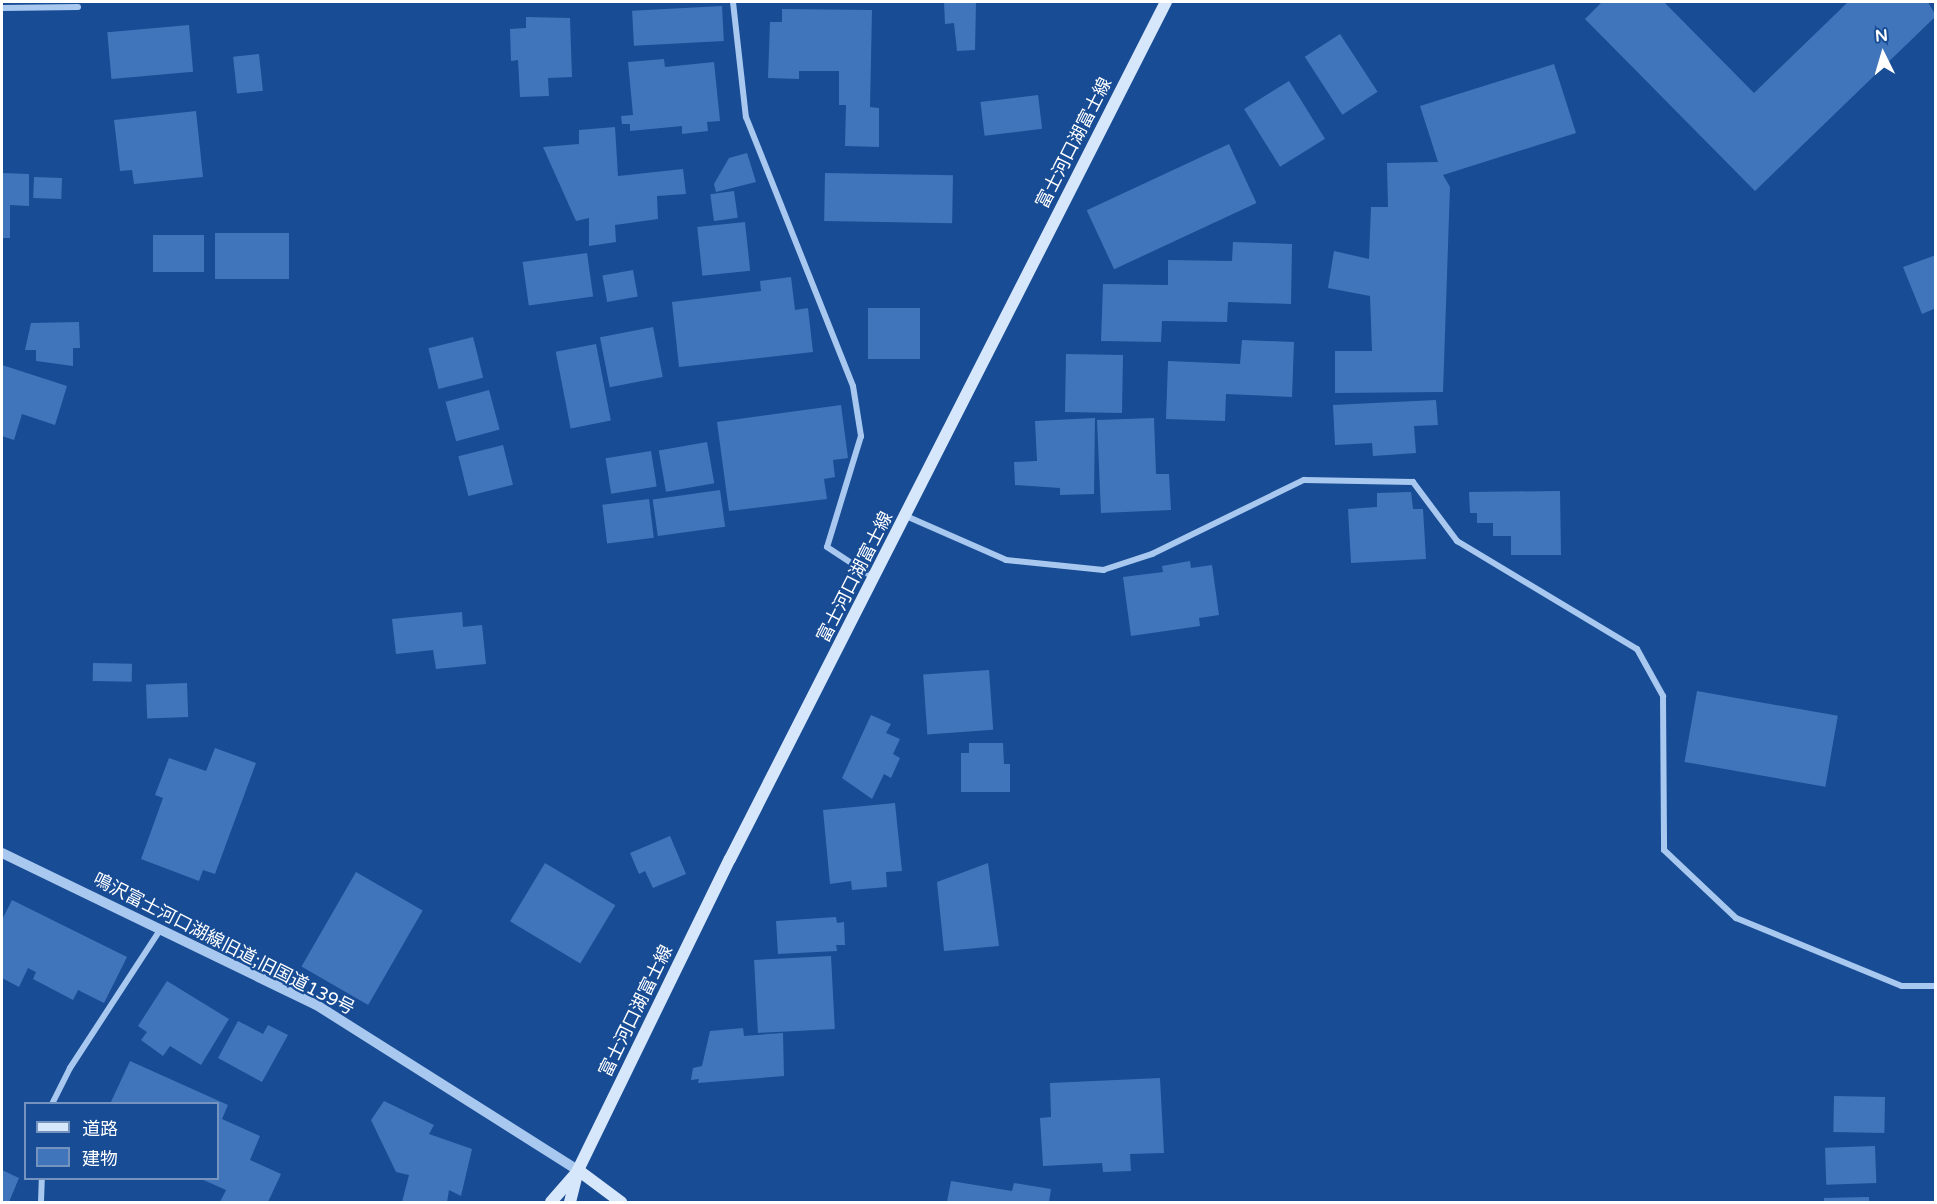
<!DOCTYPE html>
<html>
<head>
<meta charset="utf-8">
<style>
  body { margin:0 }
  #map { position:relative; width:1937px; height:1204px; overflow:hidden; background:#184c94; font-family:"Varela Round","Noto Sans JP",sans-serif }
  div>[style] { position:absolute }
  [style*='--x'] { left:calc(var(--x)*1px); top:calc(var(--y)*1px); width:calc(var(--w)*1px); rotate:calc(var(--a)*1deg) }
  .building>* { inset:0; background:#4075bb; transform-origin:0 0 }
  .minor>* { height:6px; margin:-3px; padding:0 3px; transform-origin:3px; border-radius:3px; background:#a8c8f0 }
  .tertiary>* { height:10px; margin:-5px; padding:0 5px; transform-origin:5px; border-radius:5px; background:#a8c8f0 }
  .secondary>* { height:12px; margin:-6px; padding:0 6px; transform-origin:6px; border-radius:6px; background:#d6e6fb }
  span { translate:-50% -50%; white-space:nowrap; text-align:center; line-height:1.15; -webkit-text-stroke:4.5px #184c94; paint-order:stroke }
  .street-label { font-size:18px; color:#fff }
  .frame { position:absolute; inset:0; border:3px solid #fff; pointer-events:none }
  .legend { position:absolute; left:24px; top:1102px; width:195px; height:78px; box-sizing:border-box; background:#184c94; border:2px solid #7494bf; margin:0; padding:8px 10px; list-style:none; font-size:18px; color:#fff }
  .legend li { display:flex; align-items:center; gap:12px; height:30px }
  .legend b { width:30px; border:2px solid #7494bf }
  .north { position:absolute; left:1853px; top:24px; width:60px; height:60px; -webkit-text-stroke:4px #184c94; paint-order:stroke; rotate:355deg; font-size:16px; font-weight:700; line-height:24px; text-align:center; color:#fff }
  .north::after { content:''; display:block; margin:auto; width:21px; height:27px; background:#fff; clip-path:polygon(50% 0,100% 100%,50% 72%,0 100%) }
</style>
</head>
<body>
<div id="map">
  <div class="building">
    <i style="clip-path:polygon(944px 2px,976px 2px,975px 50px,957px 51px,954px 23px,945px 24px)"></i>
    <i style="clip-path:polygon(1602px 2px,1664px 2px,1754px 93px,1848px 2px,1928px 2px,1936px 16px,1755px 191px,1585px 19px)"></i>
    <i style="left:722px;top:6px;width:35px;height:90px;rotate:87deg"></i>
    <i style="clip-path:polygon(782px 9px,872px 10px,870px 107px,879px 108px,879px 147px,845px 146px,846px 105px,839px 105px,839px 71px,799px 71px,799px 79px,768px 78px,770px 22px,782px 22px)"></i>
    <i style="clip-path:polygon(526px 17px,570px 18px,572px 77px,548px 78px,549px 96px,520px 97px,518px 60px,511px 61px,510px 29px,526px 28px)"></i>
    <i style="left:189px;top:25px;width:47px;height:82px;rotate:85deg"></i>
    <i style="left:1340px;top:34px;width:69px;height:42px;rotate:57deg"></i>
    <i style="left:259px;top:54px;width:37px;height:26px;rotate:84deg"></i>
    <i style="clip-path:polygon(664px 59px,665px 67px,714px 62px,720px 121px,707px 122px,708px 131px,682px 134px,682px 126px,630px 131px,630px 124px,622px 124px,621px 116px,633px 115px,628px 62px)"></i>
    <i style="clip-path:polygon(1554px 64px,1576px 133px,1443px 175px,1450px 187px,1443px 392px,1335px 393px,1335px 351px,1372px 351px,1370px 296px,1328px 288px,1334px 251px,1369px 259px,1371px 207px,1388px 207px,1387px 163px,1438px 162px,1420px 106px)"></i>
    <i style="left:1289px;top:81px;width:68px;height:53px;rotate:58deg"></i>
    <i style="left:1038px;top:95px;width:34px;height:58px;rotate:83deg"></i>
    <i style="clip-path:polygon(196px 111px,203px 177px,134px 184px,132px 170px,120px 171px,114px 120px)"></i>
    <i style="clip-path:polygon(615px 127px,618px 176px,683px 169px,686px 194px,657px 196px,658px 219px,615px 225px,616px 242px,589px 246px,589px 218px,576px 221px,543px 147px,579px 144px,579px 130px)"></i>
    <i style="left:1229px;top:144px;width:65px;height:157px;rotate:65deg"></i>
    <i style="clip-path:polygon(747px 153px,756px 182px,716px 192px,714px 184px,729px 158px)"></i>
    <i style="clip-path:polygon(2px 173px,29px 174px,29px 206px,10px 205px,10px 238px,2px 238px)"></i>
    <i style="left:825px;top:173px;width:128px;height:48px;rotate:1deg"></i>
    <i style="left:34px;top:177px;width:28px;height:21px;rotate:2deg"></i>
    <i style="left:734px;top:191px;width:27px;height:24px;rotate:82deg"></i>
    <i style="left:745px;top:222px;width:49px;height:48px;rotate:84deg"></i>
    <i style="left:289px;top:233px;width:46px;height:74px;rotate:90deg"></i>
    <i style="left:153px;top:235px;width:51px;height:37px"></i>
    <i style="clip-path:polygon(1233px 242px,1292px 244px,1291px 304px,1228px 302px,1227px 322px,1162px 321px,1161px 342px,1101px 341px,1103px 284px,1168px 285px,1168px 260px,1232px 261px)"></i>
    <i style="left:587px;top:253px;width:44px;height:65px;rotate:82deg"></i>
    <i style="clip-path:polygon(1936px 255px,1936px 308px,1922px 314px,1903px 267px)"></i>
    <i style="left:633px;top:270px;width:27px;height:31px;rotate:80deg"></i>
    <i style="clip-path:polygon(791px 277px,795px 310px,808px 308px,813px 352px,679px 367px,672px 302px,761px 291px,760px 281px)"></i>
    <i style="left:868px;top:308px;width:52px;height:51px"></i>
    <i style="clip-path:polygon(79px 322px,80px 348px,73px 348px,73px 366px,36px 361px,36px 350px,25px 350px,31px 323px)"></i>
    <i style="left:653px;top:327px;width:51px;height:54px;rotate:79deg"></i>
    <i style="left:473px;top:337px;width:42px;height:46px;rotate:76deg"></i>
    <i style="clip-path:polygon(1242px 340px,1294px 342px,1292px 397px,1226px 394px,1225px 421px,1166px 419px,1168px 361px,1240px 364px)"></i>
    <i style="left:596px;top:344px;width:78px;height:41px;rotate:79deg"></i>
    <i style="left:1066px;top:354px;width:57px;height:58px;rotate:1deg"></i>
    <i style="clip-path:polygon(2px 365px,67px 386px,55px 425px,22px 414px,14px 440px,2px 436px)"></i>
    <i style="left:489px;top:390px;width:41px;height:45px;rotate:75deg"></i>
    <i style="clip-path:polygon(1436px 400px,1438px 425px,1414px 426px,1416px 453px,1373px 456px,1372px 443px,1335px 445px,1333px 405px)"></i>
    <i style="clip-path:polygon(841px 405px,848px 458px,833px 460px,835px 477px,824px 479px,827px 499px,729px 511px,717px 422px)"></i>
    <i style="clip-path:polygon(1095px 418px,1094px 494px,1060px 495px,1060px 488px,1015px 485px,1014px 462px,1037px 461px,1035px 421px)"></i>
    <i style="clip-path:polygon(1154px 418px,1156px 474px,1169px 474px,1171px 510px,1101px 513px,1097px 420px)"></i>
    <i style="left:707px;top:442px;width:42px;height:49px;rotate:80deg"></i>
    <i style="left:503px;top:445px;width:41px;height:46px;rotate:76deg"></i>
    <i style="left:651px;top:451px;width:36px;height:46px;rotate:81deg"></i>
    <i style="left:720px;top:490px;width:37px;height:68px;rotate:82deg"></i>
    <i style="clip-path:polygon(1560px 491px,1561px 555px,1511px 555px,1511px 536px,1493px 536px,1493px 523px,1477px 523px,1477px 513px,1470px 513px,1469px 492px)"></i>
    <i style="clip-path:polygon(1411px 492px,1413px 509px,1423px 509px,1426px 559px,1351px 563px,1348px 509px,1377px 507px,1377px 493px)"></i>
    <i style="left:649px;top:499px;width:39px;height:47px;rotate:83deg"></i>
    <i style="clip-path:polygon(1190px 561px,1191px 568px,1212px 565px,1219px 615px,1199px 618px,1200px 626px,1131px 636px,1123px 577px,1163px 572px,1162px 566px)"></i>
    <i style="clip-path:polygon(462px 612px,463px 627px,482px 625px,486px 664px,436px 669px,433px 650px,396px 654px,392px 619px)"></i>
    <i style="left:93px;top:663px;width:39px;height:18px;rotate:1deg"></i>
    <i style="left:989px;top:670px;width:60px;height:66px;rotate:86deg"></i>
    <i style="left:187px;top:683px;width:34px;height:41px;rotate:88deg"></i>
    <i style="left:1697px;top:691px;width:143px;height:72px;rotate:10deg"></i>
    <i style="clip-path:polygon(871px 715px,891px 724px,886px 733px,900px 739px,893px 754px,900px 758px,891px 778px,884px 774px,872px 799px,842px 778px)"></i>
    <i style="clip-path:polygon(969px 743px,1003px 743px,1004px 764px,1010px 764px,1010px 792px,961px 792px,961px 753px,969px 753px)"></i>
    <i style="clip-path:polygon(215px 748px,256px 763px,215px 874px,203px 870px,199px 881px,141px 859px,163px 798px,155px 795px,169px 758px,206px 771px)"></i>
    <i style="clip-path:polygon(895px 803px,902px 871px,886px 872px,887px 887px,852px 890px,851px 881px,830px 884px,823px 810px)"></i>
    <i style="clip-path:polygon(670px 836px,686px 874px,653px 888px,645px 871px,639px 874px,630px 853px)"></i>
    <i style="left:545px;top:863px;width:82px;height:68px;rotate:31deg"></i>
    <i style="clip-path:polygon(988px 863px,999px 946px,944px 951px,937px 882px)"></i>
    <i style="left:356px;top:872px;width:77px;height:109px;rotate:30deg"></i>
    <i style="clip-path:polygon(12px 900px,127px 957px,104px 1003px,78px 990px,73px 1000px,33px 979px,36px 972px,28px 968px,19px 987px,2px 978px,2px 920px)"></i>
    <i style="clip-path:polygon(836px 917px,837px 923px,844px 922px,845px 945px,836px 945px,837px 951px,778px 954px,776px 921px)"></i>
    <i style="left:831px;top:956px;width:73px;height:77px;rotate:87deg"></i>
    <i style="clip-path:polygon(167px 981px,229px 1019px,201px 1065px,170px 1046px,163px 1056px,141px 1040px,147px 1032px,138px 1026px)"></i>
    <i style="clip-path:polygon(238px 1021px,263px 1034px,268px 1025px,288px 1035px,262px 1082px,218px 1058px)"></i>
    <i style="clip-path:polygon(743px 1028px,744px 1036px,783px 1033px,784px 1076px,698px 1083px,699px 1079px,691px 1080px,693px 1068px,702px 1066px,710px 1031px)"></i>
    <i style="clip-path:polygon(130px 1061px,228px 1105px,222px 1119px,260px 1136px,250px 1160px,281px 1174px,268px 1202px,220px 1202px,226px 1190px,199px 1178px,218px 1178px,218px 1104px,110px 1104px)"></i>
    <i style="clip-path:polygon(1160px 1078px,1164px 1153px,1130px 1154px,1131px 1171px,1103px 1172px,1102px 1163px,1043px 1166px,1040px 1118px,1051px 1117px,1050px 1083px)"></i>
    <i style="left:1834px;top:1096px;width:51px;height:36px;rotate:1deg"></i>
    <i style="clip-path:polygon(384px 1101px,434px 1125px,429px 1134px,472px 1149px,461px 1196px,449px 1190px,447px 1202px,402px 1202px,409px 1175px,396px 1172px,371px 1120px)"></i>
    <i style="left:1875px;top:1146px;width:37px;height:50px;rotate:88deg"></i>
    <i style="clip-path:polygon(2px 1170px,19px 1178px,9px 1202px,2px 1202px)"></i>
    <i style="clip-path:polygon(951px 1181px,1012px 1191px,1014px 1183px,1051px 1189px,1049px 1202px,947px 1202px)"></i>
    <i style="clip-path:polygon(1869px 1197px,1869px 1202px,1824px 1202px,1824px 1198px)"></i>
  </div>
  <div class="minor">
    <i style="--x:733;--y:2;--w:116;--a:83.6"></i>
    <i style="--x:746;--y:117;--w:289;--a:68.3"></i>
    <i style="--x:853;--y:386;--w:51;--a:80.9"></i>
    <i style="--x:861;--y:436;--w:116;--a:107"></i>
    <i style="--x:827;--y:547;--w:56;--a:33.4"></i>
    <i style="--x:2;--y:8;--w:76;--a:-0.8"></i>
    <i style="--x:906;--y:516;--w:109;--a:23.7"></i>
    <i style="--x:1006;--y:560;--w:98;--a:5.9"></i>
    <i style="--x:1103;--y:570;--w:52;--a:-18.1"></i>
    <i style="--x:1152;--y:554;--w:169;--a:-26"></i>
    <i style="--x:1304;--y:480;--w:109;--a:1.1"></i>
    <i style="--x:1413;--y:482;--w:74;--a:53.3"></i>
    <i style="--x:1457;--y:541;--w:210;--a:31"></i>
    <i style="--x:1637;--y:649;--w:54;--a:61"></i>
    <i style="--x:1663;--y:696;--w:154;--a:89.6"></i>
    <i style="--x:1664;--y:850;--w:99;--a:43.4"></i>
    <i style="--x:1736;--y:918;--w:179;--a:22.3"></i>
    <i style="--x:1902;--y:986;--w:34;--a:0"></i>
    <i style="--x:52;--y:1104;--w:40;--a:-63.4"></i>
    <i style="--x:70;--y:1068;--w:165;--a:-56.9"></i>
    <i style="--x:41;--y:1202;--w:24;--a:-88"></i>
  </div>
  <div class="tertiary">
    <i style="--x:2;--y:853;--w:348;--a:25.8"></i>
    <i style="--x:315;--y:1004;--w:311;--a:32.3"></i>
  </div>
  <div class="secondary">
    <i style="--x:578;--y:1170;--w:54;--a:36.7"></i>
    <i style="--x:551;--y:1202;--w:38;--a:-49"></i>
    <i style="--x:570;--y:1202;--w:33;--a:-76"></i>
    <i style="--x:578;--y:1170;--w:346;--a:-64"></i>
    <i style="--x:730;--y:859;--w:962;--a:-63.04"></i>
  </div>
  <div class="street-label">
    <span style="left:1074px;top:143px;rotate:-63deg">富士河口湖富士線</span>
    <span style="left:855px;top:577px;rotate:-63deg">富士河口湖富士線</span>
    <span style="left:224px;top:944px;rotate:27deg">鳴沢富士河口湖線旧道;旧国道139号</span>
    <span style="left:636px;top:1011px;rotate:-64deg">富士河口湖富士線</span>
  </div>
  <div class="frame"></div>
  <ul class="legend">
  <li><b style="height:8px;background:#d6e6fb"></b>道路</li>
  <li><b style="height:16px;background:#4075bb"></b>建物</li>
  </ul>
  <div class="north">N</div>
</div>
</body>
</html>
